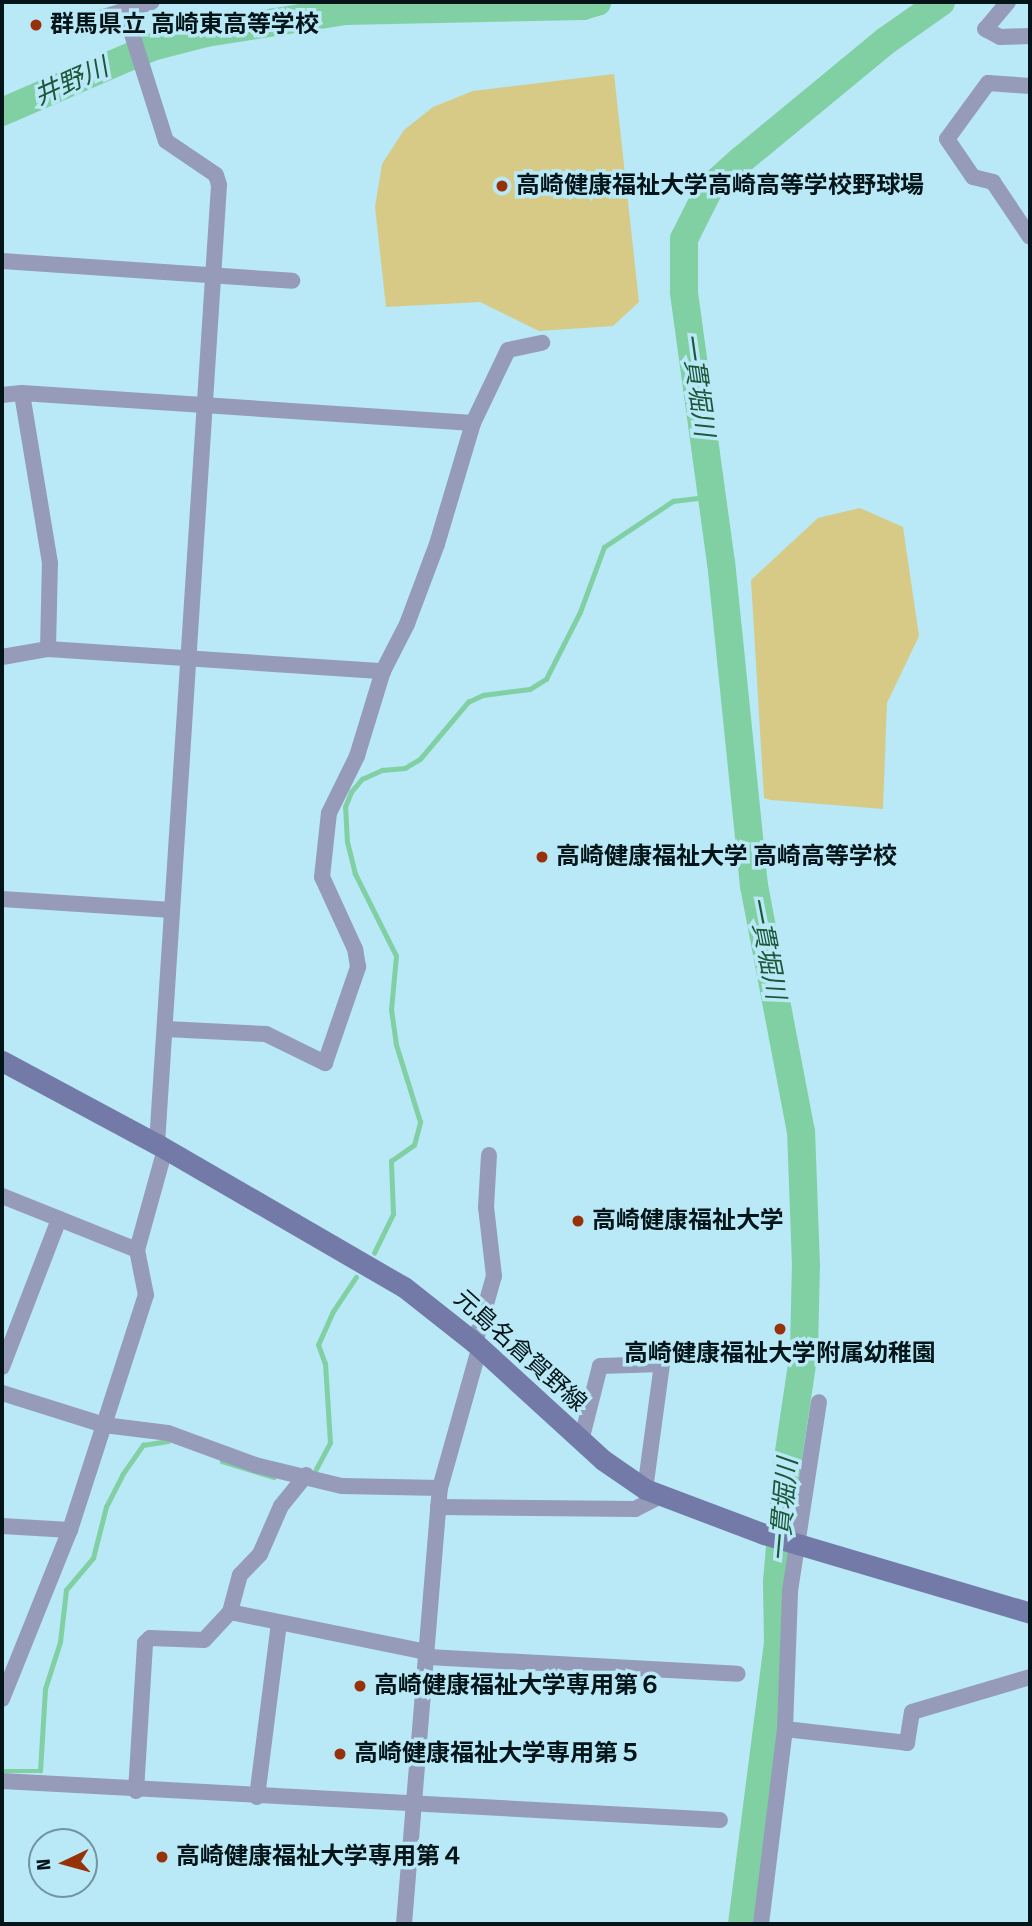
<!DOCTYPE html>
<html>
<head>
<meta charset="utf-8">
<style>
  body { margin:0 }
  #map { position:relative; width:1032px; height:1926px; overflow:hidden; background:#b9e8f6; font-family:"Fira Sans Condensed","Noto Sans JP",sans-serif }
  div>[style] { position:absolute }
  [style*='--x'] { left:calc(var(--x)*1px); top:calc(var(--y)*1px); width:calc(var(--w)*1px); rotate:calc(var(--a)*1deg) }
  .green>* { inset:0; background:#d7ca87 }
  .stream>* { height:4.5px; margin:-2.25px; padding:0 2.25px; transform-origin:2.25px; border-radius:2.25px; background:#81d0a3 }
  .river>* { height:28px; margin:-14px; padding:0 14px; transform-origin:14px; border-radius:14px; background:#81d0a3 }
  .street>* { height:16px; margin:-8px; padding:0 8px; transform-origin:8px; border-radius:8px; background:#969bba }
  .secondary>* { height:21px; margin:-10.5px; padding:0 10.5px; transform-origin:10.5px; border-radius:10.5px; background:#737aa7 }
  .dots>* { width:19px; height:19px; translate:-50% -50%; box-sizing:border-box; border:4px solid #b9e8f6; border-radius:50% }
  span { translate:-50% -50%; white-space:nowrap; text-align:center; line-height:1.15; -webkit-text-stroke:7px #b9e8f6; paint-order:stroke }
  .poi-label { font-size:24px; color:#04151a; font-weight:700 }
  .left { translate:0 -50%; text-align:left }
  .street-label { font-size:24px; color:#04151a }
  .water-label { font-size:26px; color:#1c5739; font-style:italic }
  .frame { position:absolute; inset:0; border:4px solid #04151a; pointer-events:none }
  .north { position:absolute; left:28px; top:1828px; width:70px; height:70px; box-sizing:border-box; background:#b9e8f6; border:2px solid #71949e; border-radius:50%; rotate:265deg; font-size:19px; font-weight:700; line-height:28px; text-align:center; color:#04151a }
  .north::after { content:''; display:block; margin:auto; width:24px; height:32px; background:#97310a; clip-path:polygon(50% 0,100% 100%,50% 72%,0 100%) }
</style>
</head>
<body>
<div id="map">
  <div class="green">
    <i style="clip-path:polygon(614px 74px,639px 302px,613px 326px,539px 331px,480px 302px,386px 307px,375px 207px,382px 164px,404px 130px,433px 107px,473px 91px)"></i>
    <i style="clip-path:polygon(860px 508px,903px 527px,919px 636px,887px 703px,883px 809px,771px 800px,764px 798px,751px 580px,818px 518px)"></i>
  </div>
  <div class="stream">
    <i style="--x:374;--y:1253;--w:43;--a:-64"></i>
    <i style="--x:393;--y:1214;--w:53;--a:-92.2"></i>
    <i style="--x:391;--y:1161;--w:28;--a:-35"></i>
    <i style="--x:414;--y:1145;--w:24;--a:-75"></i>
    <i style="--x:420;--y:1122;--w:81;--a:-107.3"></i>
    <i style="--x:396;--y:1045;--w:35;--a:-98"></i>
    <i style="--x:391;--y:1010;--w:54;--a:-84.7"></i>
    <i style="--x:396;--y:956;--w:92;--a:-116.6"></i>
    <i style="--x:355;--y:874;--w:32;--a:-104"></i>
    <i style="--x:347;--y:843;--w:36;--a:-93"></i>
    <i style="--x:345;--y:807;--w:16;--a:-68"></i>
    <i style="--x:351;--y:792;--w:17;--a:-50"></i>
    <i style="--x:362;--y:779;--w:22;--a:-24"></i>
    <i style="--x:382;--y:770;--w:23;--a:-5"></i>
    <i style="--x:405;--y:768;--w:17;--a:-31"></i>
    <i style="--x:420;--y:759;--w:75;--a:-49.9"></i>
    <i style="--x:468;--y:702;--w:17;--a:-25"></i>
    <i style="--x:483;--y:695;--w:47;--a:-7.3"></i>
    <i style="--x:530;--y:689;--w:19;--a:-32"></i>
    <i style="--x:546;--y:679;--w:75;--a:-63.1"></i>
    <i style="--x:580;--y:612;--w:69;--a:-69.7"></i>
    <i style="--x:604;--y:547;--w:83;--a:-33.7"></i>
    <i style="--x:673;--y:501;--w:39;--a:-7"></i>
    <i style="--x:222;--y:1461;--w:54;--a:17.1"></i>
    <i style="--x:315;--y:1471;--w:32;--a:-62"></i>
    <i style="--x:330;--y:1443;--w:79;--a:-93.6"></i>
    <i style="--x:325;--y:1364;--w:20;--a:-110"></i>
    <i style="--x:318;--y:1345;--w:35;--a:-66"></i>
    <i style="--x:332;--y:1313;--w:43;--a:-56.3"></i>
    <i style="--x:2;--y:1771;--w:38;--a:0"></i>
    <i style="--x:40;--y:1771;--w:82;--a:-86.5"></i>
    <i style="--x:45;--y:1689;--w:49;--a:-72.3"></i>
    <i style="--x:60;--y:1642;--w:52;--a:-83.4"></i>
    <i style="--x:66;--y:1590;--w:42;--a:-49.8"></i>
    <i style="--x:93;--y:1558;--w:53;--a:-75.7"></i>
    <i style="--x:106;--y:1507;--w:36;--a:-63"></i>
    <i style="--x:122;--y:1475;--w:37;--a:-55"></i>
    <i style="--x:143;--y:1445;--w:25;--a:-9"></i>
  </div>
  <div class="river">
    <i style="--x:2;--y:112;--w:163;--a:-23.4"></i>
    <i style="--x:152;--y:47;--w:56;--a:-14.5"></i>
    <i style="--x:206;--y:33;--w:141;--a:-9"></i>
    <i style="--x:345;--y:11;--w:238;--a:-1.2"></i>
    <i style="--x:583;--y:6;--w:15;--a:-16"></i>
    <i style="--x:742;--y:1924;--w:284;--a:-82.7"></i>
    <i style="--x:778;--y:1642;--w:60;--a:-91"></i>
    <i style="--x:777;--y:1582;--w:117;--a:-85.1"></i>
    <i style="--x:787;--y:1465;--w:115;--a:-81.5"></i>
    <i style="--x:804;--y:1351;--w:85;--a:-88.7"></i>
    <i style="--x:806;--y:1266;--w:134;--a:-92.1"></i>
    <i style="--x:801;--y:1132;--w:250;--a:-100.8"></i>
    <i style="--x:754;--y:886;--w:325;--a:-95.8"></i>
    <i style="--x:721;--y:563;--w:274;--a:-97.8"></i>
    <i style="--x:684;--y:292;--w:53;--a:-90"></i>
    <i style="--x:684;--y:239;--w:56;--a:-63.4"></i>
    <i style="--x:709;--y:189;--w:42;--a:-42.1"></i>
    <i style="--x:740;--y:161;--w:190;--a:-39.5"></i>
    <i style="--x:887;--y:40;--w:66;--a:-35.1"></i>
  </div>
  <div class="street">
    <i style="--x:1008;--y:2;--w:35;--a:130"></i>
    <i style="--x:985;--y:29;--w:17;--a:28"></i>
    <i style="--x:1000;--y:37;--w:30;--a:-2"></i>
    <i style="--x:125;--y:12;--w:135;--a:72.4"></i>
    <i style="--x:166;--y:141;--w:60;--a:34.2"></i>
    <i style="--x:216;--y:175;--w:10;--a:73"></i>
    <i style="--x:219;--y:185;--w:961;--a:93.7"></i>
    <i style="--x:78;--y:25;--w:77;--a:-17.3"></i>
    <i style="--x:1030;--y:86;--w:42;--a:-175.9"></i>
    <i style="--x:988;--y:83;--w:69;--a:126.2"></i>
    <i style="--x:947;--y:139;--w:46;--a:55.6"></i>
    <i style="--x:973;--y:177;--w:21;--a:14"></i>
    <i style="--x:993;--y:182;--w:66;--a:56.1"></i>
    <i style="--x:2;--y:261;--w:291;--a:3.9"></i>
    <i style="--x:2;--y:395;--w:20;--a:-6"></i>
    <i style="--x:48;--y:649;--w:86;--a:-88.7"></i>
    <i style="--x:50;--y:563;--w:172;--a:-99.4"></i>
    <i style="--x:22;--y:393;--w:452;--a:3.8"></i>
    <i style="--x:2;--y:657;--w:47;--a:-9.9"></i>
    <i style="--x:48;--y:649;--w:336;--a:3.8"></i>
    <i style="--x:2;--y:899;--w:170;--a:3.7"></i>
    <i style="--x:166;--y:1029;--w:100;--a:2.9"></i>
    <i style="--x:266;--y:1034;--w:66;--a:26.2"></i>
    <i style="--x:325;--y:1063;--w:102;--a:-71"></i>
    <i style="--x:358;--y:967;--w:18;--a:-99"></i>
    <i style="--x:355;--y:949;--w:79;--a:-114.6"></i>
    <i style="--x:322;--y:877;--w:64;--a:-83.8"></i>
    <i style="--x:329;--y:813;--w:64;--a:-63.8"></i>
    <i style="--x:357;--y:756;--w:89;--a:-73"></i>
    <i style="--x:383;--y:671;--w:53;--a:-62.9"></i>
    <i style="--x:407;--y:624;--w:85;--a:-69.4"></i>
    <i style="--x:437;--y:544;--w:126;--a:-73.4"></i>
    <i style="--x:473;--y:423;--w:81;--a:-64.4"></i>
    <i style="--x:508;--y:350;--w:35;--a:-12"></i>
    <i style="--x:2;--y:1196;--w:145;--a:21.8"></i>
    <i style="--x:475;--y:1343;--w:70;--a:-74.2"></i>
    <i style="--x:494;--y:1276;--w:69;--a:-96.6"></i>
    <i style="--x:486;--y:1207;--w:52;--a:-86.7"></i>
    <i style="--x:2;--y:1367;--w:159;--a:-68.9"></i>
    <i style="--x:2;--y:1393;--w:107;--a:17.4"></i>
    <i style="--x:104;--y:1425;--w:64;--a:7.1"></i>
    <i style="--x:168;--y:1433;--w:93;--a:20.2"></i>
    <i style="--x:255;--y:1465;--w:89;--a:13.6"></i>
    <i style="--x:342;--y:1486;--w:98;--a:1.2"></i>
    <i style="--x:581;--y:1441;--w:77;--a:-75.8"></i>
    <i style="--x:600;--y:1366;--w:62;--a:-1.8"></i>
    <i style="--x:662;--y:1364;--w:126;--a:97.7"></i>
    <i style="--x:438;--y:1507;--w:197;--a:0.6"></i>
    <i style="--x:635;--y:1509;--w:28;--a:-27"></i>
    <i style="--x:2;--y:1526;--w:68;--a:3.4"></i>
    <i style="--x:230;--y:1612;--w:201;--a:11.5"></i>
    <i style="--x:428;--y:1657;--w:310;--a:3.1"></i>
    <i style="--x:2;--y:1699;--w:182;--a:-68.1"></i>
    <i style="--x:70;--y:1530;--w:247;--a:-72.1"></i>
    <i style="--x:146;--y:1295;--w:46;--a:-101.3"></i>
    <i style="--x:137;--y:1250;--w:105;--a:-74.5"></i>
    <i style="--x:785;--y:1729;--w:123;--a:6.5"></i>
    <i style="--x:907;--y:1743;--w:31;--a:-81"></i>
    <i style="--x:912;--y:1712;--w:123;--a:-16.5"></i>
    <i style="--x:2;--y:1781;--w:719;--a:3.11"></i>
    <i style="--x:136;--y:1791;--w:148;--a:-86.5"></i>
    <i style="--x:145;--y:1643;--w:7;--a:-45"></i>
    <i style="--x:150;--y:1638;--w:54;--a:2.1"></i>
    <i style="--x:204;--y:1640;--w:38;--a:-47"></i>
    <i style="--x:230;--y:1612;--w:38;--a:-75"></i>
    <i style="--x:240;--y:1575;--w:29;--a:-46"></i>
    <i style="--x:260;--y:1554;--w:52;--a:-66.4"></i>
    <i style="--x:281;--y:1506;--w:40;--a:-51"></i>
    <i style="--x:257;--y:1797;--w:174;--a:-82.8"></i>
    <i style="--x:404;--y:1924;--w:437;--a:-85.3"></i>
    <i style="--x:440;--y:1488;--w:148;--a:-74.3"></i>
    <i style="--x:761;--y:1924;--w:196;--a:-83"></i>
    <i style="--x:785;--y:1729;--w:138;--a:-87.9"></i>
    <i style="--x:790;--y:1591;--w:191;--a:-81.3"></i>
  </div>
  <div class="secondary">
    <i style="--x:2;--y:1061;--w:176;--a:28.2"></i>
    <i style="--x:157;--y:1144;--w:285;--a:30.1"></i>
    <i style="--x:404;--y:1287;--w:90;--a:38.3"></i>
    <i style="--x:475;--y:1343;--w:173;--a:42.4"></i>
    <i style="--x:603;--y:1460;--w:51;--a:34.6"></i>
    <i style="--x:645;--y:1489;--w:127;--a:20.7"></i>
    <i style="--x:764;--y:1534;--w:277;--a:16.5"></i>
  </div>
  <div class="dots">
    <i style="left:36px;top:25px;background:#97310a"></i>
    <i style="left:502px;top:186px;background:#97310a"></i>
    <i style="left:542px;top:857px;background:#97310a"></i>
    <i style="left:578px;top:1221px;background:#97310a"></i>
    <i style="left:780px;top:1329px;background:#97310a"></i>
    <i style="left:360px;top:1686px;background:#97310a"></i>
    <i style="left:340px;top:1754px;background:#97310a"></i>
    <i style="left:162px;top:1857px;background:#97310a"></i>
  </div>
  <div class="poi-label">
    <span class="left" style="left:50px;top:25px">群馬県立 高崎東高等学校</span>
    <span class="left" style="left:516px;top:186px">高崎健康福祉大学高崎高等学校野球場</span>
    <span class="left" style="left:556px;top:857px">高崎健康福祉大学 高崎高等学校</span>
    <span class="left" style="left:592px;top:1221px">高崎健康福祉大学</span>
    <span style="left:780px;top:1354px">高崎健康福祉大学附属幼稚園</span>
    <span class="left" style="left:374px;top:1686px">高崎健康福祉大学専用第６</span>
    <span class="left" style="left:354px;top:1754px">高崎健康福祉大学専用第５</span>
    <span class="left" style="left:176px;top:1857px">高崎健康福祉大学専用第４</span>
  </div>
  <div class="street-label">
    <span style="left:520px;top:1351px;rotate:42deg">元島名倉賀野線</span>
  </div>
  <div class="water-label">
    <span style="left:71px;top:82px;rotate:-24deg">井野川</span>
    <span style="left:697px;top:385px;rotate:82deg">一貫堀川</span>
    <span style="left:766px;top:948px;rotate:79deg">一貫堀川</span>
    <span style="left:784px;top:1510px;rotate:-85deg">一貫堀川</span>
  </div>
  <div class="frame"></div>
  <div class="north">N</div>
</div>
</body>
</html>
